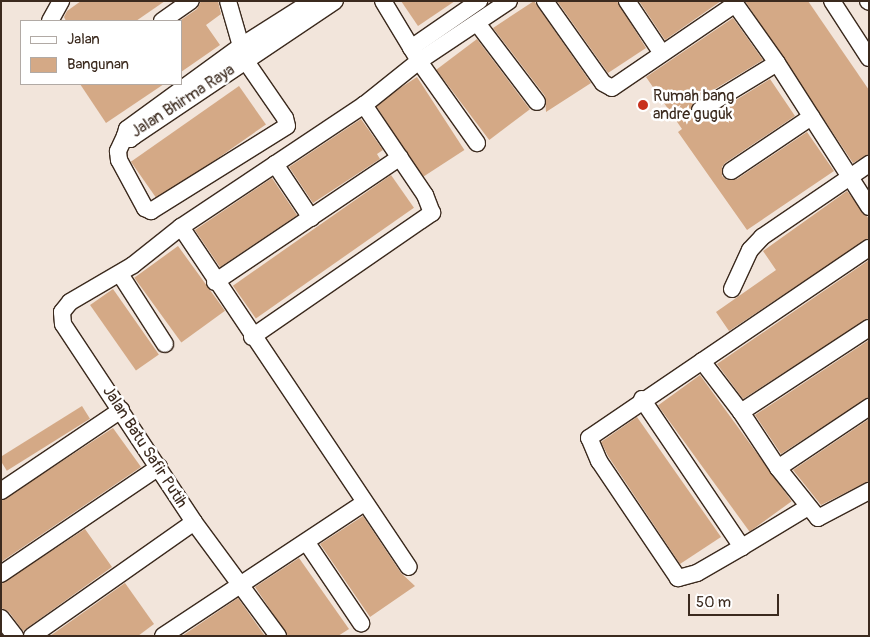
<!DOCTYPE html>
<html>
<head>
<meta charset="utf-8">
<style>
  body { margin:0 }
  #map { position:relative; width:870px; height:637px; overflow:hidden; background:#f2e5db; font-family:Pangolin,sans-serif }
  div>[style] { position:absolute }
  [style*='--x'] { left:calc(var(--x)*1px); top:calc(var(--y)*1px); width:calc(var(--w)*1px); rotate:calc(var(--a)*1deg) }
  .building>* { inset:0; background:#d4a986; transform-origin:0 0 }
  .roads { filter:drop-shadow(1px 0 #3b2a1e) drop-shadow(-1px 0 #3b2a1e) drop-shadow(0 1px #3b2a1e) drop-shadow(0 -1px #3b2a1e) }
  .minor>* { height:16px; margin:-8px; padding:0 8px; transform-origin:8px; border-radius:8px; background:#fff }
  .dots>* { width:14px; height:14px; translate:-50% -50%; box-sizing:border-box; border:2px solid #fff; border-radius:50% }
  span { translate:-50% -50%; white-space:nowrap; text-align:center; line-height:1.15; -webkit-text-stroke:5px #fff; paint-order:stroke }
  .poi-label { font-size:16px; color:#3b2a1e }
  .left { translate:0 -50%; text-align:left }
  .street-label { font-size:16px; color:#3b2a1e }
  .frame { position:absolute; inset:0; border:2px solid #3b2a1e; pointer-events:none }
  .legend { position:absolute; left:20px; top:20px; width:162px; height:65px; box-sizing:border-box; background:#fff; border:1px solid #b1aaa5; margin:0; padding:6px 9px; list-style:none; font-size:15px; color:#3b2a1e }
  .legend li { display:flex; align-items:center; gap:10px; height:25px }
  .legend b { width:25px; border:1px solid #b1aaa5 }
  .scale { position:absolute; left:688px; top:594px; width:91px; height:22px; box-sizing:border-box; border:2px solid #3b2a1e; border-top:0; padding-left:6px; font-size:15px; line-height:18px; white-space:nowrap; color:#3b2a1e; -webkit-text-stroke:4px #fff; paint-order:stroke }
</style>
</head>
<body>
<div id="map">
  <div class="building">
    <i style="clip-path:polygon(81px 1px,165px 1px,136px 21px,66px 21px,64px 17px,67px 11px)"></i>
    <i style="clip-path:polygon(201px 1px,218px 1px,221px 14px,206px 25px,220px 45px,181px 72px,181px 20px,197px 9px)"></i>
    <i style="clip-path:polygon(401px 1px,455px 1px,418px 26px)"></i>
    <i style="clip-path:polygon(534px 1px,591px 83px,546px 112px,545px 96px,493px 28px)"></i>
    <i style="clip-path:polygon(557px 1px,617px 1px,646px 48px,608px 73px)"></i>
    <i style="clip-path:polygon(639px 1px,721px 1px,665px 40px)"></i>
    <i style="clip-path:polygon(745px 1px,808px 1px,869px 90px,869px 154px,853px 163px)"></i>
    <i style="clip-path:polygon(733px 18px,763px 60px,695px 101px,690px 110px,692px 116px,700px 120px,705px 119px,770px 79px,795px 116px,725px 163px,722px 167px,722px 176px,727px 180px,737px 179px,807px 132px,834px 171px,747px 230px,678px 132px,682px 129px,646px 77px)"></i>
    <i style="left:477px;top:39px;width:88px;height:51px;rotate:53deg"></i>
    <i style="left:417px;top:77px;width:87px;height:50px;rotate:57deg"></i>
    <i style="clip-path:polygon(80px 84px,164px 84px,106px 123px)"></i>
    <i style="left:239px;top:86px;width:47px;height:132px;rotate:55deg"></i>
    <i style="clip-path:polygon(361px 119px,383px 150px,377px 154px,380px 159px,313px 203px,289px 167px)"></i>
    <i style="left:391px;top:175px;width:40px;height:193px;rotate:55deg"></i>
    <i style="left:272px;top:178px;width:45px;height:93px;rotate:56deg"></i>
    <i style="clip-path:polygon(847px 191px,869px 219px,869px 238px,729px 331px,716px 312px,776px 270px,763px 251px)"></i>
    <i style="left:178px;top:246px;width:80px;height:54px;rotate:54deg"></i>
    <i style="clip-path:polygon(869px 260px,869px 318px,743px 399px,717px 364px)"></i>
    <i style="left:113px;top:289px;width:80px;height:28px;rotate:55deg"></i>
    <i style="clip-path:polygon(869px 340px,869px 397px,781px 454px,755px 415px)"></i>
    <i style="left:700px;top:375px;width:156px;height:52px;rotate:54deg"></i>
    <i style="left:82px;top:406px;width:15px;height:98px;rotate:58deg"></i>
    <i style="clip-path:polygon(637px 417px,721px 537px,680px 564px,608px 456px,601px 442px)"></i>
    <i style="clip-path:polygon(869px 419px,869px 481px,821px 505px,793px 470px)"></i>
    <i style="clip-path:polygon(113px 428px,141px 467px,1px 562px,1px 501px)"></i>
    <i style="clip-path:polygon(363px 516px,401px 573px,415px 586px,370px 617px,320px 544px)"></i>
    <i style="clip-path:polygon(85px 529px,112px 567px,23px 631px,9px 612px,1px 608px,1px 584px)"></i>
    <i style="clip-path:polygon(299px 558px,349px 629px,338px 636px,288px 636px,255px 587px)"></i>
    <i style="clip-path:polygon(125px 583px,154px 624px,138px 636px,50px 636px)"></i>
    <i style="clip-path:polygon(238px 598px,265px 636px,182px 636px)"></i>
  </div>
  <div class="roads">
    <div class="minor">
      <i style="--x:312;--y:1;--w:84;--a:147.6"></i>
      <i style="--x:241;--y:46;--w:141;--a:143.9"></i>
      <i style="--x:127;--y:129;--w:7;--a:106"></i>
      <i style="--x:125;--y:136;--w:6;--a:31"></i>
      <i style="--x:130;--y:139;--w:5;--a:-37"></i>
      <i style="--x:134;--y:136;--w:242;--a:-33.9"></i>
      <i style="--x:383;--y:1;--w:74;--a:58.9"></i>
      <i style="--x:421;--y:64;--w:97;--a:54.7"></i>
      <i style="--x:545;--y:1;--w:100;--a:54.7"></i>
      <i style="--x:603;--y:83;--w:10;--a:29"></i>
      <i style="--x:612;--y:88;--w:149;--a:-34.3"></i>
      <i style="--x:627;--y:1;--w:61;--a:56.3"></i>
      <i style="--x:733;--y:1;--w:76;--a:54.6"></i>
      <i style="--x:777;--y:63;--w:171;--a:57.4"></i>
      <i style="--x:832;--y:1;--w:68;--a:57"></i>
      <i style="--x:868;--y:1;--w:1;--a:45"></i>
      <i style="--x:50;--y:21;--w:23;--a:-61"></i>
      <i style="--x:162;--y:21;--w:35;--a:-35"></i>
      <i style="--x:477;--y:23;--w:99;--a:52.8"></i>
      <i style="--x:411;--y:48;--w:83;--a:-34.7"></i>
      <i style="--x:700;--y:110;--w:90;--a:-31.4"></i>
      <i style="--x:125;--y:136;--w:17;--a:115"></i>
      <i style="--x:118;--y:151;--w:9;--a:84"></i>
      <i style="--x:119;--y:160;--w:55;--a:61.6"></i>
      <i style="--x:145;--y:208;--w:7;--a:27"></i>
      <i style="--x:151;--y:211;--w:160;--a:-32"></i>
      <i style="--x:287;--y:126;--w:8;--a:-104"></i>
      <i style="--x:285;--y:118;--w:70;--a:-124.6"></i>
      <i style="--x:245;--y:60;--w:61;--a:-106.1"></i>
      <i style="--x:275;--y:164;--w:65;--a:56.3"></i>
      <i style="--x:731;--y:171;--w:97;--a:-34"></i>
      <i style="--x:181;--y:227;--w:409;--a:56.2"></i>
      <i style="--x:120;--y:274;--w:83;--a:57.3"></i>
      <i style="--x:215;--y:282;--w:223;--a:-34"></i>
      <i style="--x:732;--y:289;--w:43;--a:-65.2"></i>
      <i style="--x:750;--y:250;--w:18;--a:-47"></i>
      <i style="--x:762;--y:237;--w:130;--a:-34.3"></i>
      <i style="--x:252;--y:337;--w:219;--a:-34.6"></i>
      <i style="--x:432;--y:213;--w:19;--a:-111"></i>
      <i style="--x:425;--y:195;--w:109;--a:-124.1"></i>
      <i style="--x:702;--y:361;--w:64;--a:52.6"></i>
      <i style="--x:741;--y:412;--w:67;--a:56.5"></i>
      <i style="--x:778;--y:468;--w:64;--a:51.3"></i>
      <i style="--x:818;--y:518;--w:58;--a:-27.9"></i>
      <i style="--x:642;--y:399;--w:179;--a:56"></i>
      <i style="--x:742;--y:547;--w:77;--a:-31.2"></i>
      <i style="--x:741;--y:412;--w:153;--a:-33.3"></i>
      <i style="--x:778;--y:468;--w:110;--a:-33.8"></i>
      <i style="--x:1;--y:491;--w:145;--a:-34"></i>
      <i style="--x:307;--y:543;--w:97;--a:56"></i>
      <i style="--x:742;--y:547;--w:52;--a:150"></i>
      <i style="--x:697;--y:573;--w:20;--a:165"></i>
      <i style="--x:678;--y:578;--w:141;--a:-124"></i>
      <i style="--x:599;--y:461;--w:25;--a:-113"></i>
      <i style="--x:589;--y:438;--w:338;--a:-34.2"></i>
      <i style="--x:1;--y:574;--w:191;--a:-34.1"></i>
      <i style="--x:1;--y:618;--w:23;--a:52"></i>
      <i style="--x:32;--y:636;--w:198;--a:-35.1"></i>
      <i style="--x:163;--y:636;--w:241;--a:-33.5"></i>
      <i style="--x:278;--y:636;--w:142;--a:-126.4"></i>
      <i style="--x:194;--y:522;--w:237;--a:-123.5"></i>
      <i style="--x:63;--y:324;--w:12;--a:-95"></i>
      <i style="--x:62;--y:312;--w:13;--a:-51"></i>
      <i style="--x:70;--y:302;--w:73;--a:-30.4"></i>
      <i style="--x:133;--y:265;--w:61;--a:-38.4"></i>
      <i style="--x:181;--y:227;--w:220;--a:-33.7"></i>
      <i style="--x:364;--y:105;--w:70;--a:-38.7"></i>
      <i style="--x:419;--y:61;--w:108;--a:-33.7"></i>
    </div>
  </div>
  <div class="dots">
    <i style="left:643px;top:105px;background:#c8321e"></i>
  </div>
  <div class="poi-label">
    <span class="left" style="left:653px;top:105px">Rumah bang<br>andre guguk</span>
  </div>
  <div class="street-label">
    <span style="left:183px;top:101px;rotate:-33deg">Jalan Bhirma Raya</span>
    <span style="left:145px;top:447px;rotate:57deg">Jalan Batu Safir Putih</span>
  </div>
  <div class="frame"></div>
  <ul class="legend">
  <li><b style="height:6px;background:#fff"></b>Jalan</li>
  <li><b style="height:14px;background:#d4a986"></b>Bangunan</li>
  </ul>
  <div class="scale">50 m</div>
</div>
</body>
</html>
